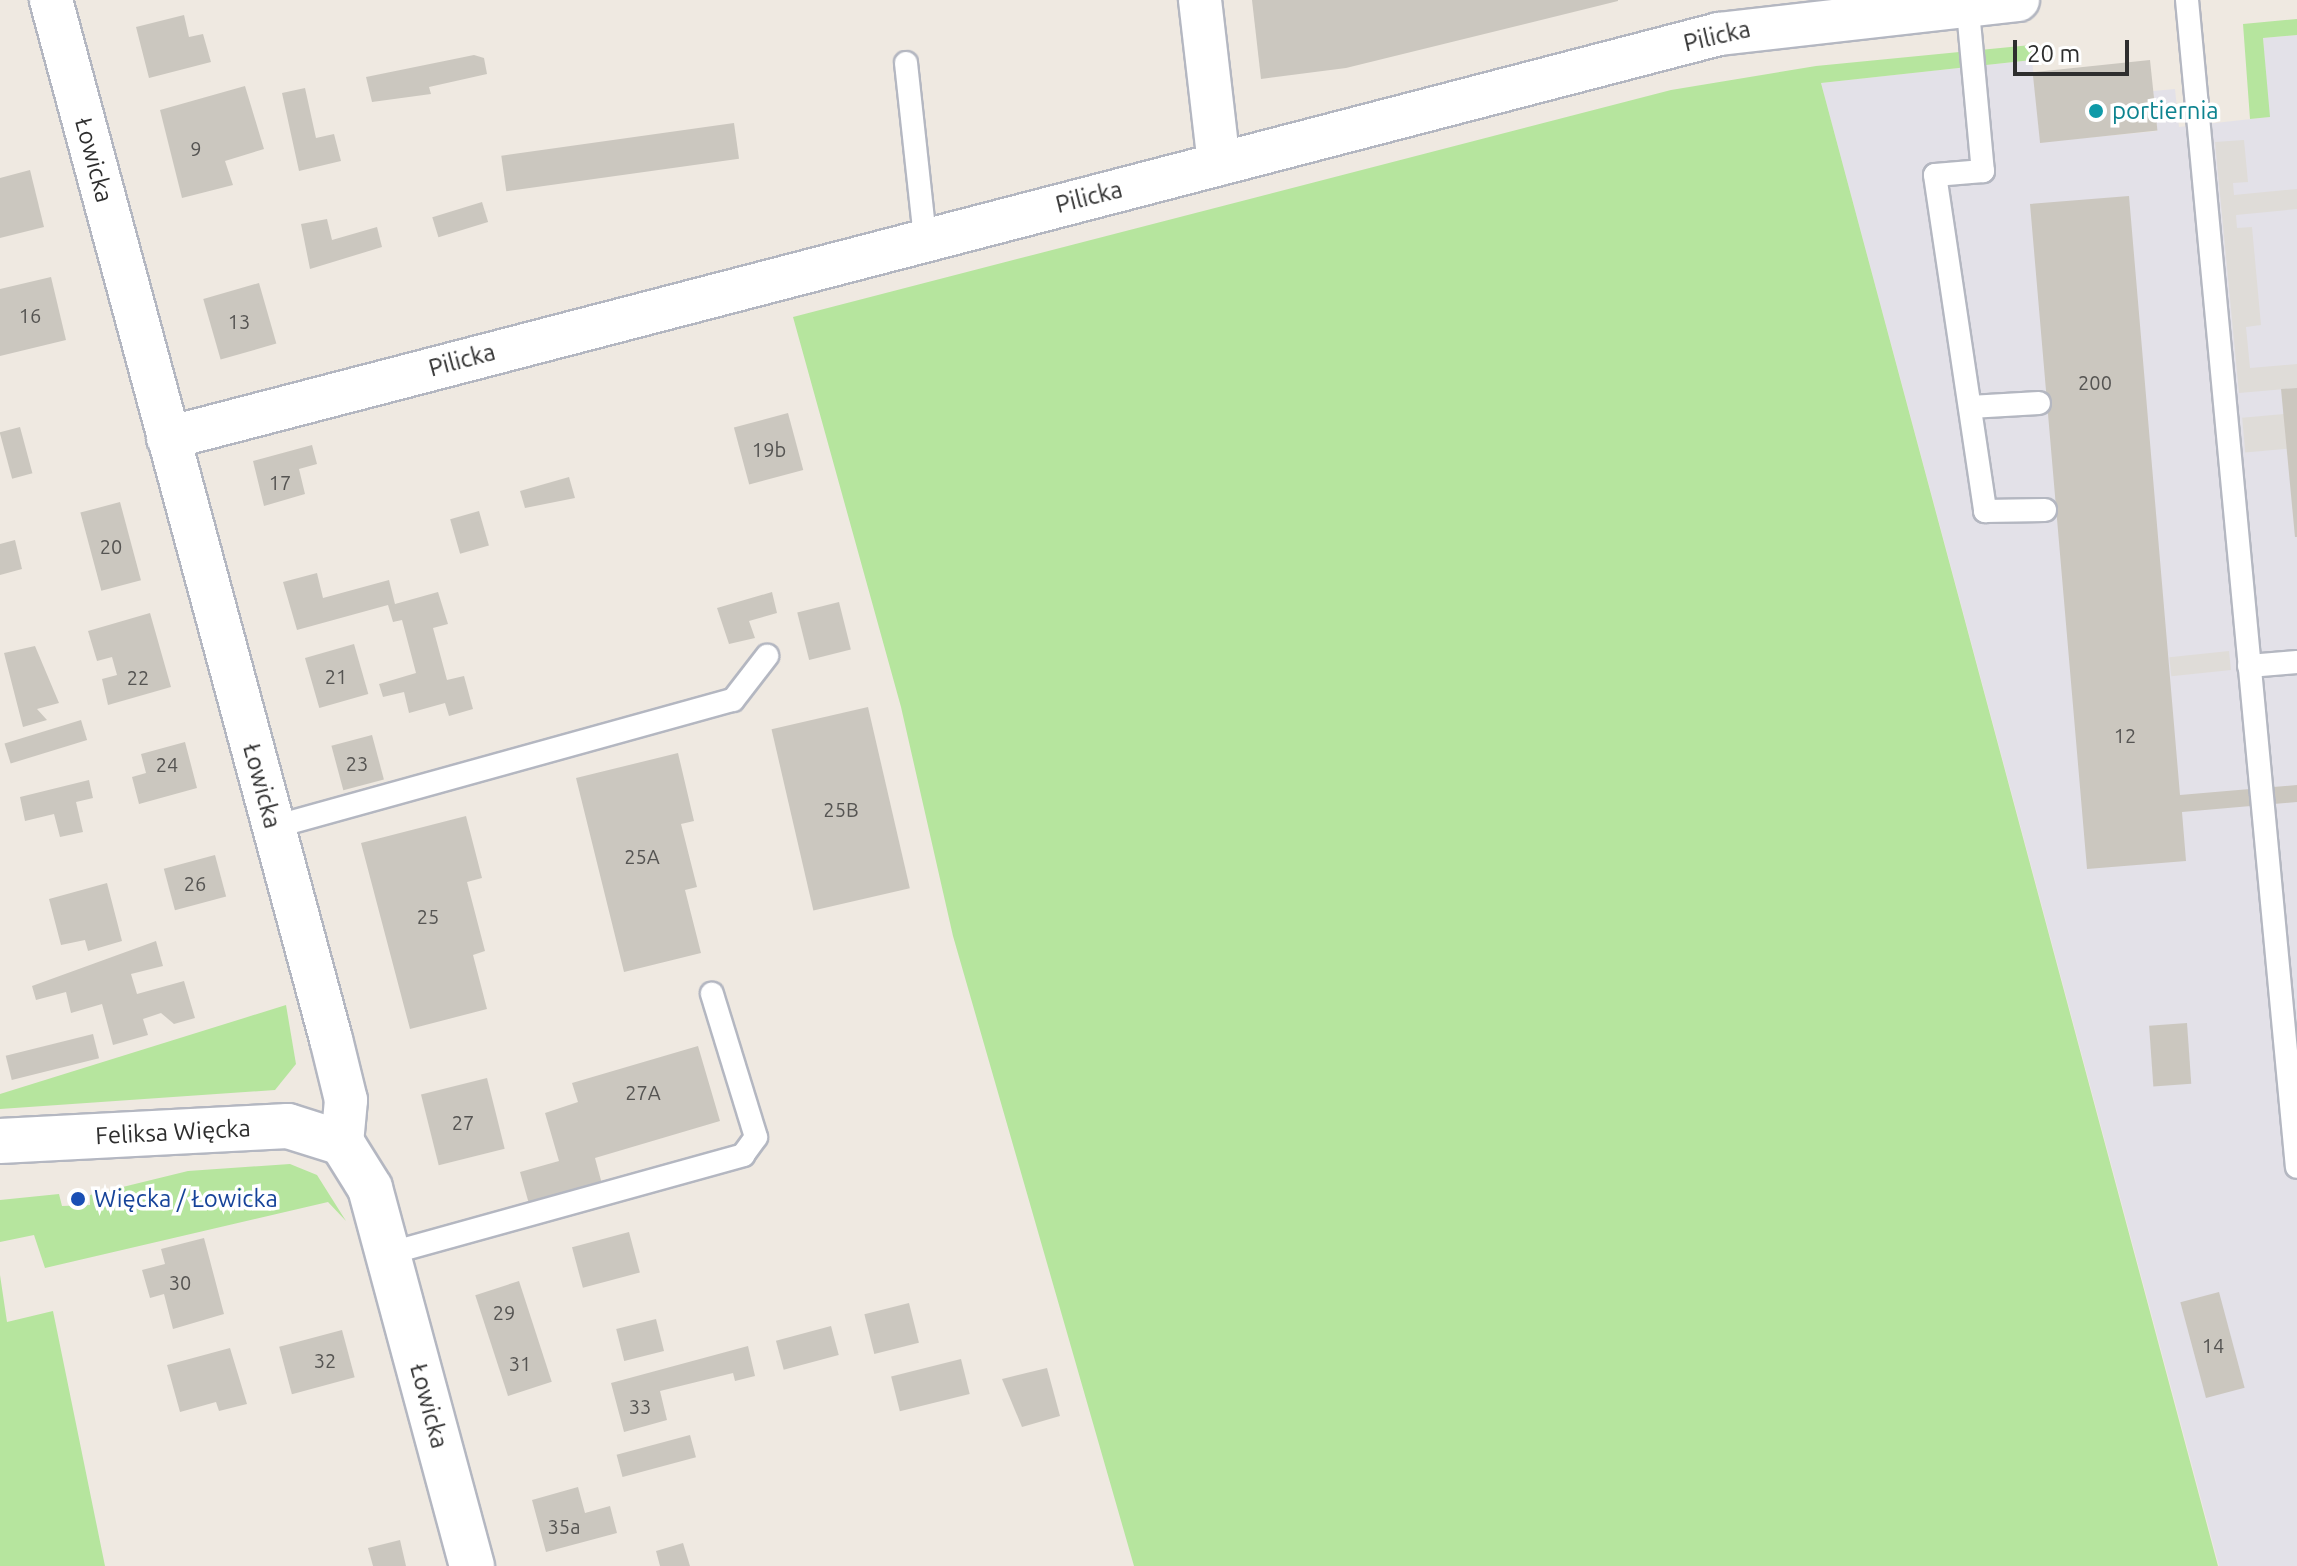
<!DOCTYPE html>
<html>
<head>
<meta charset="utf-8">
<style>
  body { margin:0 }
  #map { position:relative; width:2297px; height:1566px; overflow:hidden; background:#efe9e1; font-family:Ubuntu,sans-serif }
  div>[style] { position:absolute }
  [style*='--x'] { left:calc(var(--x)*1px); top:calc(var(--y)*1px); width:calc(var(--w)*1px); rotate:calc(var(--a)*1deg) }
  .industrial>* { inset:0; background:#e3e1e8 }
  .green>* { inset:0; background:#b6e59e }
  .plaza>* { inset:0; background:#dfdcd8; transform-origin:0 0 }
  .building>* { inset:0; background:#cbc7bf; transform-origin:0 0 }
  .roads { filter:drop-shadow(2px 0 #b4b7c1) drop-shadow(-2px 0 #b4b7c1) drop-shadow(0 2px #b4b7c1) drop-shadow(0 -2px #b4b7c1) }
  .lane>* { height:22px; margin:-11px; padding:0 11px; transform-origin:11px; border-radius:11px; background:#fff }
  .street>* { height:42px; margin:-21px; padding:0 21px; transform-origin:21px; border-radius:21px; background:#fff }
  .secondary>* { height:44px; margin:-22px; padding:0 22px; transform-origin:22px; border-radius:22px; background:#fff }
  .dots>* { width:22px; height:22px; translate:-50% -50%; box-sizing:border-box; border:4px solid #fff; border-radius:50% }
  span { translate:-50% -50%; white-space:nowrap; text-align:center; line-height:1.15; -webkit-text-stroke:7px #fff; paint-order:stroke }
  .number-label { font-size:20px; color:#555452 }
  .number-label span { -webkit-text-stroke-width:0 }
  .street-label { font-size:24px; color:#2e2e2e }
  .culture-label { font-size:24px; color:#0d838f }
  .left { translate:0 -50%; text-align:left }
  .transit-label { font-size:24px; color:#164399 }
  .scale { position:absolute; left:2013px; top:40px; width:116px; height:36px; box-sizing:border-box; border:4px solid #2e2e2e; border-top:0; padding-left:10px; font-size:24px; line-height:28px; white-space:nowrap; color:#2e2e2e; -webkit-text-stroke:6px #fff; paint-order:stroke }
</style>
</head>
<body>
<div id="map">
  <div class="industrial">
    <i style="clip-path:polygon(2297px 35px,2297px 1566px,2219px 1566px,1821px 83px,2032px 60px,2041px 142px,2157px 131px,2153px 91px,2175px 89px,2179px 127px,2269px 117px,2263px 38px)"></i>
  </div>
  <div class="green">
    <i style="clip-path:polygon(2297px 19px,2297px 35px,2263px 38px,2270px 117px,2250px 119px,2243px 24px)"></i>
    <i style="clip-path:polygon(2031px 45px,2032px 60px,1821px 83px,2218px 1566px,1134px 1566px,953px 936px,901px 707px,793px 317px,1671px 90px,1816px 66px)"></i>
    <i style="clip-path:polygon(286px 1005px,296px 1064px,275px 1090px,0 1109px,0 1094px)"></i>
    <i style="clip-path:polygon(290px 1164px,317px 1175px,346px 1221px,328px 1202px,45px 1268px,34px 1235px,0 1242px,0 1200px,59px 1194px,62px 1206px,90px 1205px,90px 1195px,188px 1171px)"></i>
    <i style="clip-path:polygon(0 1275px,7px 1322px,53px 1311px,105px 1566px,0 1566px)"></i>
  </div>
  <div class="plaza">
    <i style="clip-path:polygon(2244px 140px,2248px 182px,2233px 183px,2234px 195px,2297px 189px,2297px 209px,2236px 215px,2237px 228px,2252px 227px,2261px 325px,2246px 327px,2250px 368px,2297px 364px,2297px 388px,2239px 393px,2215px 142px)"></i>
    <i style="left:2284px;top:414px;width:35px;height:42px;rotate:85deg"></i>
    <i style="left:2229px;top:651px;width:19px;height:60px;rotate:84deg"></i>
  </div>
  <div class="building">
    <i style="clip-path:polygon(1252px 0,1618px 0,1618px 1px,1346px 68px,1261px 79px)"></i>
    <i style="clip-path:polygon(184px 15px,189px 37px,203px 34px,211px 62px,149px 78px,136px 27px)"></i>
    <i style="clip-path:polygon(474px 55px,484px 58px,487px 74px,429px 87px,431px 94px,372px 102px,366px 77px)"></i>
    <i style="left:2150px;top:60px;width:71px;height:118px;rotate:84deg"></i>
    <i style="clip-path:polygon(245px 86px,264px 149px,225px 161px,233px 185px,182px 198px,160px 110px)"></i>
    <i style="clip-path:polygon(305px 88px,316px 138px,334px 134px,341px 161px,299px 171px,282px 93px)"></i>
    <i style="left:734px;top:123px;width:36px;height:235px;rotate:82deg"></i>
    <i style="clip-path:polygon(30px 170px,44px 227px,0 238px,0 178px)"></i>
    <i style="clip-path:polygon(2129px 196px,2180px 795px,2297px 785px,2297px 802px,2182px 812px,2186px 861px,2087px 869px,2030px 204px)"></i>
    <i style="left:482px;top:202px;width:21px;height:52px;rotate:73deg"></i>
    <i style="clip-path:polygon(327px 219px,332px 240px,377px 227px,382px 247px,310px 269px,301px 224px)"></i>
    <i style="clip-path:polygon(51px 277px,66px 340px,0 356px,0 289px)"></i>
    <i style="left:259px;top:283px;width:63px;height:58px;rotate:74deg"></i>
    <i style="clip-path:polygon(2297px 388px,2297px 537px,2295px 537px,2281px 389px)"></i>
    <i style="left:788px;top:413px;width:59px;height:56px;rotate:75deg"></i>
    <i style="left:20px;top:427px;width:48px;height:21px;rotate:75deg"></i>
    <i style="clip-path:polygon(312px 445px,317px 464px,299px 469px,305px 494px,264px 506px,253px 461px)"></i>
    <i style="clip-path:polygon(569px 477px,575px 498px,525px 508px,520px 491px)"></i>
    <i style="left:120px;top:502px;width:81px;height:41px;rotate:75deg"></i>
    <i style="left:479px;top:511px;width:36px;height:30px;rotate:74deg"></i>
    <i style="clip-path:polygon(15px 540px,22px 569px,0 575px,0 544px)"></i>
    <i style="clip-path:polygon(317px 573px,323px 598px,389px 580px,395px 604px,438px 592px,448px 624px,433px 628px,447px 680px,464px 676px,473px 709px,449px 716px,445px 703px,409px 713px,404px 692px,383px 697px,379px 684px,416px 673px,402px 620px,393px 622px,388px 605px,297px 630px,283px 582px)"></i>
    <i style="clip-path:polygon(772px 592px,777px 613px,749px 621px,755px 638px,729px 644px,717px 608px)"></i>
    <i style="left:839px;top:602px;width:49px;height:43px;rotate:76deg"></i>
    <i style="clip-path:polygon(150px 613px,171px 687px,108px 705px,102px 679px,117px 675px,112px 657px,97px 661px,88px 631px)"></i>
    <i style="left:354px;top:644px;width:52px;height:51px;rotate:74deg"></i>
    <i style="clip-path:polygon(35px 646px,59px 703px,37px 709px,47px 720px,23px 727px,4px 653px)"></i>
    <i style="left:868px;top:707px;width:186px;height:99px;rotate:77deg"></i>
    <i style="left:81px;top:720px;width:21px;height:80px;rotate:73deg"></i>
    <i style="left:372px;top:735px;width:46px;height:42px;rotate:75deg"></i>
    <i style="clip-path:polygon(185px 742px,197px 788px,139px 804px,132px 777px,146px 773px,141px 754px)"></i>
    <i style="clip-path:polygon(678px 753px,694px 821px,681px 824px,697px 887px,685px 890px,701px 953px,624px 972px,576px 778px)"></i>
    <i style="clip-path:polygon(89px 780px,93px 798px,76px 802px,83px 832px,60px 837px,54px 814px,25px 821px,20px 797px)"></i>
    <i style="clip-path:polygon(466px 816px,482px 878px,467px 882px,485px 951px,473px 955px,487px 1009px,410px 1029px,361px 843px)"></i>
    <i style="left:215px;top:855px;width:43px;height:53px;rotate:75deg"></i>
    <i style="clip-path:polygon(107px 883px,122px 941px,88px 951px,85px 940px,61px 945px,49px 899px)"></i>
    <i style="clip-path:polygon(156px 941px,163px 966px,131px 974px,137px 994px,184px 981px,195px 1018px,174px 1024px,161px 1013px,143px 1019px,148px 1035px,113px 1045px,102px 1004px,71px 1013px,66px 992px,36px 1000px,32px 986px)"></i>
    <i style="left:2187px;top:1023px;width:61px;height:38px;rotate:86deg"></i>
    <i style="left:93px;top:1034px;width:25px;height:90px;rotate:76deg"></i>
    <i style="clip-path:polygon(698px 1046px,720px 1121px,595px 1158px,602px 1184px,529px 1204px,520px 1172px,559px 1161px,545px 1113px,578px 1102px,572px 1083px)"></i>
    <i style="left:487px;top:1078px;width:73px;height:68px;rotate:76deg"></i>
    <i style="left:629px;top:1232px;width:42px;height:59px;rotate:75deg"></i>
    <i style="clip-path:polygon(204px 1238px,224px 1314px,173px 1329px,164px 1294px,150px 1298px,142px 1270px,165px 1264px,161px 1249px)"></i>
    <i style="left:519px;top:1281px;width:106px;height:46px;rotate:72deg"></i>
    <i style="left:2219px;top:1292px;width:99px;height:40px;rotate:75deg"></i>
    <i style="left:909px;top:1303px;width:41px;height:46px;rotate:76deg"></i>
    <i style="left:656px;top:1319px;width:33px;height:41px;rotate:76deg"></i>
    <i style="left:831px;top:1326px;width:30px;height:57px;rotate:75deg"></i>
    <i style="left:342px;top:1330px;width:49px;height:65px;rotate:75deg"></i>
    <i style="clip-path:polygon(748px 1346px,755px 1376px,735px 1381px,733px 1373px,660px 1391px,667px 1420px,624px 1432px,611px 1383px)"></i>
    <i style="clip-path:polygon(230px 1348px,247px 1404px,219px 1411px,216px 1402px,180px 1412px,167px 1365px)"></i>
    <i style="left:961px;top:1359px;width:36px;height:72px;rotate:76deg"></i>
    <i style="clip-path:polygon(1047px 1368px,1060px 1416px,1022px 1427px,1002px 1379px)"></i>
    <i style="left:690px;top:1435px;width:23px;height:76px;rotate:75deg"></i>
    <i style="clip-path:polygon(578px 1487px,585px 1513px,610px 1506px,617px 1533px,546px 1552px,532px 1500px)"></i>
    <i style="clip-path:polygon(400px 1540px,406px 1566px,373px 1566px,368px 1548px)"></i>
    <i style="clip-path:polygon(683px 1543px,690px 1566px,660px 1566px,656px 1551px)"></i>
  </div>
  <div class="roads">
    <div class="lane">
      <i style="--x:1967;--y:0;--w:172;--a:84.7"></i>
      <i style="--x:1983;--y:171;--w:48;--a:175.2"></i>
      <i style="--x:1935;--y:175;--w:340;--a:81.5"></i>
      <i style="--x:1985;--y:511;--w:60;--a:-1"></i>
      <i style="--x:2187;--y:0;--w:1172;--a:84.62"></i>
      <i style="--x:906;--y:63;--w:176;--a:83.8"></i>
      <i style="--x:1970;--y:407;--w:69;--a:-3.3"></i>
      <i style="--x:2249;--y:666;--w:48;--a:-4.8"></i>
      <i style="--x:274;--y:827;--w:476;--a:-15.5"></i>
      <i style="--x:733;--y:700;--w:56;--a:-52.3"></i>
      <i style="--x:387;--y:1254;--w:370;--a:-15.5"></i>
      <i style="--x:743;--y:1155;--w:22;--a:-54"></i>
      <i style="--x:756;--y:1137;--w:150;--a:-107.1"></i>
    </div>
    <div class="street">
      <i style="--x:51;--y:0;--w:1076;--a:74.92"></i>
      <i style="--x:331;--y:1039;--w:63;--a:76.2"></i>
      <i style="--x:346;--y:1100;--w:43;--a:95.3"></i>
      <i style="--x:1200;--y:0;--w:165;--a:83.4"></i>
      <i style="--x:168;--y:438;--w:1603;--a:-14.6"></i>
      <i style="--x:1719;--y:34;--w:301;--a:-6.5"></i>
    </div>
    <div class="secondary">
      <i style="--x:0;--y:1141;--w:288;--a:-3"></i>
      <i style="--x:288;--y:1126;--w:57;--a:17.5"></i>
      <i style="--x:342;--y:1143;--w:53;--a:58.1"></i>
      <i style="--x:370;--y:1188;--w:392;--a:74.9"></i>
    </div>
  </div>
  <div class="dots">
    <i style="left:2096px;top:111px;background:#0f9aa8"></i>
    <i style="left:78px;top:1199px;background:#1a4fb4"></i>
  </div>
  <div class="number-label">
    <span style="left:196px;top:148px">9</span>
    <span style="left:30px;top:315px">16</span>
    <span style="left:239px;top:321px">13</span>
    <span style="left:2095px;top:382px">200</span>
    <span style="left:769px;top:449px">19b</span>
    <span style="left:280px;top:482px">17</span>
    <span style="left:111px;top:546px">20</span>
    <span style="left:336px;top:676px">21</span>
    <span style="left:138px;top:677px">22</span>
    <span style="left:2125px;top:735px">12</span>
    <span style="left:357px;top:763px">23</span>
    <span style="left:167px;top:764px">24</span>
    <span style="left:841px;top:809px">25B</span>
    <span style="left:642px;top:856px">25A</span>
    <span style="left:195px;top:883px">26</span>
    <span style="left:428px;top:916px">25</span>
    <span style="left:643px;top:1092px">27A</span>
    <span style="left:463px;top:1122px">27</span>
    <span style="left:180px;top:1282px">30</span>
    <span style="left:504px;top:1312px">29</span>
    <span style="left:2213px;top:1345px">14</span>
    <span style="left:325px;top:1360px">32</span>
    <span style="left:520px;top:1363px">31</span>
    <span style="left:640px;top:1406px">33</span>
    <span style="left:564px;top:1526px">35a</span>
  </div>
  <div class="street-label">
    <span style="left:1717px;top:36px;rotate:-13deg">Pilicka</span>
    <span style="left:94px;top:160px;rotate:75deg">Łowicka</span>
    <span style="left:1089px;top:197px;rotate:-14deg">Pilicka</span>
    <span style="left:462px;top:360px;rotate:-15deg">Pilicka</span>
    <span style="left:262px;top:786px;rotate:75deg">Łowicka</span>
    <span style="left:173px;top:1132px;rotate:-3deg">Feliksa Więcka</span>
    <span style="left:429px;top:1406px;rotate:75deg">Łowicka</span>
  </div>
  <div class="culture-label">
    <span class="left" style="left:2112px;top:111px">portiernia</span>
  </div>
  <div class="transit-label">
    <span class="left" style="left:94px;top:1199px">Więcka / Łowicka</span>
  </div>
  <div class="scale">20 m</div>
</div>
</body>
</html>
